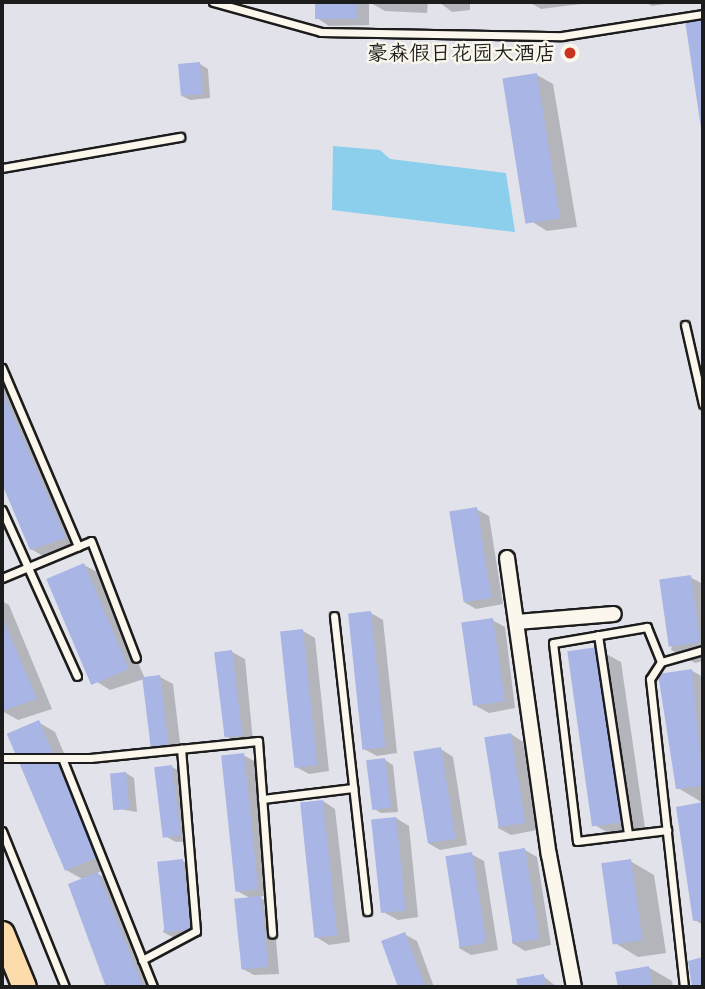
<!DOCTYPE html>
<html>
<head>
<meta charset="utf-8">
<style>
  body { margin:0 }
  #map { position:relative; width:705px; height:989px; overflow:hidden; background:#e2e3ea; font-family:"Comic Neue","LXGW WenKai TC",sans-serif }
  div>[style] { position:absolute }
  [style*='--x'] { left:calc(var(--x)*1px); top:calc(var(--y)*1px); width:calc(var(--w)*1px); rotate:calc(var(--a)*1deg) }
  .water>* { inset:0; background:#8bcfed }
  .shadow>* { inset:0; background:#0003 }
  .building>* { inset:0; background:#a8b5e5; transform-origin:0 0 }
  .roads { filter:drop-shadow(2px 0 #1c1c1c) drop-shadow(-2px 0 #1c1c1c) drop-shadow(0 2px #1c1c1c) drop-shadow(0 -2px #1c1c1c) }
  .lane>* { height:7px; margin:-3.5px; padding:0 3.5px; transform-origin:3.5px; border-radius:3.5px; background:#fbf7ec }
  .street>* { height:14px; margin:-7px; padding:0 7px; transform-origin:7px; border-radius:7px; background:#fbf7ec }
  .primary>* { height:23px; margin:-11.5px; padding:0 11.5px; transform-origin:11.5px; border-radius:11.5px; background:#fddcac }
  .dots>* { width:19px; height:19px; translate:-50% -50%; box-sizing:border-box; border:4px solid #fbf7ec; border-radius:50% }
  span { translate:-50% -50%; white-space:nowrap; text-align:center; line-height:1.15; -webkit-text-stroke:5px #fbf7ec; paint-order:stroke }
  .poi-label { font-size:21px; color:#1c1c1c }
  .right { translate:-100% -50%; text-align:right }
  .frame { position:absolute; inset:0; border:4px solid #1c1c1c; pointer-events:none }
</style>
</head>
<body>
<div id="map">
  <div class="water">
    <i style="clip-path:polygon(333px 146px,380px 150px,390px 159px,506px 173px,515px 232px,332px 210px)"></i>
  </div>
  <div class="shadow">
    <i style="clip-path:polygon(317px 2px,428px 2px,427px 13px,385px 11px,369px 2px,369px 25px,329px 26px,317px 18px)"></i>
    <i style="clip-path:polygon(439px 2px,470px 2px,470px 10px,452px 12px)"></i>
    <i style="clip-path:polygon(529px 2px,597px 2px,541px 9px)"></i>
    <i style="clip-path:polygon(645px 2px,677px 2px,652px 6px)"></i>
    <i style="clip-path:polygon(703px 18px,703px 133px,687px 21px)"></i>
    <i style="clip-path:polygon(200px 64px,208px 69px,210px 98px,190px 100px,182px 96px)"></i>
    <i style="clip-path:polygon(537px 75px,553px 84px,577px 227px,547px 231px,531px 221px)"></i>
    <i style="clip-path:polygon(2px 379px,11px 384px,82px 547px,48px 559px,31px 549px,2px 480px)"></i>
    <i style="clip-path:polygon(476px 509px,489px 516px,503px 604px,476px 609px,464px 602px)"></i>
    <i style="clip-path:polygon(84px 565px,101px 574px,145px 679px,160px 677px,173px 684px,181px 751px,164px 752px,151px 745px,144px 679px,110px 690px,94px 680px)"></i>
    <i style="clip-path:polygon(690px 577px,703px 584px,703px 661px,695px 663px,671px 650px)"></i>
    <i style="clip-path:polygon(2px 601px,9px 605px,52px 709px,18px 720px,2px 711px)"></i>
    <i style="clip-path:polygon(371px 613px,383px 620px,397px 753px,377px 756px,364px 749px)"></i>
    <i style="clip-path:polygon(492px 620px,505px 627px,515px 708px,489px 713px,476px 706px)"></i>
    <i style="clip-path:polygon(303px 631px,315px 638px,329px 771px,309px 774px,296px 767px)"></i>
    <i style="clip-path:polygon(597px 649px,621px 662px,646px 835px,617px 838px,593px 824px)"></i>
    <i style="clip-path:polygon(232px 652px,245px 659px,253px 741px,237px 742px,224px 735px)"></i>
    <i style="clip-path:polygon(691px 670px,703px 677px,703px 803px,678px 788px)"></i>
    <i style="clip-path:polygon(38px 722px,55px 732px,112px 867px,97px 873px,115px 884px,155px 987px,108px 987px,70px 885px,84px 880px,66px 870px)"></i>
    <i style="clip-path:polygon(511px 734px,523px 742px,537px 830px,511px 835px,498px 828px)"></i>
    <i style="clip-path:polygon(441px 749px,453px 757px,467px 845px,440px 850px,428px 843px)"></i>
    <i style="clip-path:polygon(243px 755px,256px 762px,270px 895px,259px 897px,273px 905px,279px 974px,254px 975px,241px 968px,250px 898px,237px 891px)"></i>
    <i style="clip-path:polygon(385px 760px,393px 765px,398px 812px,381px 813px,373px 808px)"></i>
    <i style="clip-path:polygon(172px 767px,185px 774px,192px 841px,176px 842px,163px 835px)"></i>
    <i style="clip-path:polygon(126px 773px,134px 778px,137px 812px,114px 808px)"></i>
    <i style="clip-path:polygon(323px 801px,335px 809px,350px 942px,329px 945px,316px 937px)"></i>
    <i style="clip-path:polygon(703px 804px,703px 925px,695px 920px,678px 808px)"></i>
    <i style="clip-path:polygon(396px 818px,409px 826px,418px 917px,398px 920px,385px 913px)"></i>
    <i style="clip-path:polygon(525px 850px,537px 857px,551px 945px,525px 951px,512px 943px)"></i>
    <i style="clip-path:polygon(471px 854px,484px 861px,498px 950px,471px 955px,459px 948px)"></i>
    <i style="clip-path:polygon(183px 861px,196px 868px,202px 937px,176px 939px,163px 932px)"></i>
    <i style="clip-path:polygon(630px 861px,654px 875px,666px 953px,638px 957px,615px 943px)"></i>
    <i style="clip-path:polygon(404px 934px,417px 941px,434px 987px,400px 987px,383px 942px)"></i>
    <i style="clip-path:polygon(648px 967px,672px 981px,673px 987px,619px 987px,617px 973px)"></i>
    <i style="clip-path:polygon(543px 976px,557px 987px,519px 987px,518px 981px)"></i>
  </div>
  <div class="building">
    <i style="left:315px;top:2px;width:42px;height:17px"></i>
    <i style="clip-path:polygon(703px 16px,703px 135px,702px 135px,685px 20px)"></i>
    <i style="left:200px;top:62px;width:32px;height:22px;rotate:85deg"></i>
    <i style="left:537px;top:73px;width:147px;height:35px;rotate:81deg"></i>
    <i style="clip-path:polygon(2px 390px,66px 538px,30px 550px,2px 484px)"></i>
    <i style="left:477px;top:507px;width:92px;height:28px;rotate:81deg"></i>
    <i style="left:84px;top:563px;width:115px;height:41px;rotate:67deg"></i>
    <i style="left:691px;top:575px;width:68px;height:32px;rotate:82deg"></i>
    <i style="left:371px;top:611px;width:137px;height:23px;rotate:84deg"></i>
    <i style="clip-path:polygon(2px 616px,37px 699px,2px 711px)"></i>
    <i style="left:493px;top:618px;width:84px;height:32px;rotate:82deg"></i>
    <i style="left:303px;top:629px;width:137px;height:23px;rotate:84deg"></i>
    <i style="left:598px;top:647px;width:177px;height:31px;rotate:82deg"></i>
    <i style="left:232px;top:650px;width:86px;height:18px;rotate:83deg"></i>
    <i style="clip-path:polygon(692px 669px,703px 786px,676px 789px,658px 674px)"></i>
    <i style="left:160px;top:675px;width:70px;height:18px;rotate:83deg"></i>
    <i style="left:39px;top:720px;width:149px;height:35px;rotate:67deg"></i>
    <i style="left:511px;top:733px;width:91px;height:27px;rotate:81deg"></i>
    <i style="left:441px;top:747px;width:93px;height:28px;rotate:81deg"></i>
    <i style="left:244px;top:753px;width:137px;height:23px;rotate:84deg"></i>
    <i style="left:385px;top:758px;width:50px;height:19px;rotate:83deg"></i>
    <i style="left:172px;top:765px;width:71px;height:18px;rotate:83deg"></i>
    <i style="left:126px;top:772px;width:37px;height:16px;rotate:85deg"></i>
    <i style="left:323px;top:800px;width:136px;height:23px;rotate:84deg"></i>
    <i style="clip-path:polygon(703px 802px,703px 920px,693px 921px,676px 807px)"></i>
    <i style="left:396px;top:817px;width:94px;height:25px;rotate:84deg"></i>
    <i style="left:525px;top:848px;width:92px;height:27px;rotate:81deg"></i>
    <i style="left:472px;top:852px;width:92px;height:27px;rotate:81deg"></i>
    <i style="left:183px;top:859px;width:71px;height:26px;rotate:84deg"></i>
    <i style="left:631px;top:859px;width:82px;height:30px;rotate:82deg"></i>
    <i style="clip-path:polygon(98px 872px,143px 987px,106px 987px,68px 884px)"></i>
    <i style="left:261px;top:896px;width:71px;height:27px;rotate:84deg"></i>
    <i style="clip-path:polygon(405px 932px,425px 987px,398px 987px,381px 941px)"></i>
    <i style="clip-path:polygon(703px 957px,703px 987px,692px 987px,688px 961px)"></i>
    <i style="clip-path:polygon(649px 966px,652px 987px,618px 987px,615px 972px)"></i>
    <i style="clip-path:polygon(544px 974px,546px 987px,518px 987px,516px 979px)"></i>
  </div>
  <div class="roads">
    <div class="lane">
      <i style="--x:213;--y:2;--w:112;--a:15.5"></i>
      <i style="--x:321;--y:32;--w:241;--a:1"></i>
      <i style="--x:562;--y:36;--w:143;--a:-8.9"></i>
      <i style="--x:2;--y:168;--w:181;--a:-9.9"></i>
      <i style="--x:685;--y:325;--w:81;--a:77.2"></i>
      <i style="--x:2;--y:368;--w:194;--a:66.9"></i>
      <i style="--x:2;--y:510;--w:182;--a:65.7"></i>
      <i style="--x:2;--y:578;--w:96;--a:-22.6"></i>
      <i style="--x:91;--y:541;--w:125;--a:69"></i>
      <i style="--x:334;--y:616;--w:297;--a:83.6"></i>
      <i style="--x:598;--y:635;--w:201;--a:81.4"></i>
      <i style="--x:661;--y:662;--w:38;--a:-112"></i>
      <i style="--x:647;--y:627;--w:95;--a:170.3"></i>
      <i style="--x:553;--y:643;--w:199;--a:83.1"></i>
      <i style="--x:577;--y:841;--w:91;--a:-7"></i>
      <i style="--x:2;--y:758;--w:88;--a:0"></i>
      <i style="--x:90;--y:758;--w:169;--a:-5.8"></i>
      <i style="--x:258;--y:741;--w:193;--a:85.8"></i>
      <i style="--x:62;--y:758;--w:246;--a:68.3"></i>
      <i style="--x:262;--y:799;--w:92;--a:-6.9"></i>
      <i style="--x:2;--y:831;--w:168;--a:68"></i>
      <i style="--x:142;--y:960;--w:61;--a:-28.2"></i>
      <i style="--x:196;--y:931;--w:183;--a:-94.7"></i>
      <i style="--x:684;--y:987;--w:310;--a:-96.3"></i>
      <i style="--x:650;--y:679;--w:20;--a:-57"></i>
      <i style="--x:661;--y:662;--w:44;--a:-15.9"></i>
    </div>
    <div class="street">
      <i style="--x:507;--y:558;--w:300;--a:82"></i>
      <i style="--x:549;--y:855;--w:134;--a:79.3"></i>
      <i style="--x:517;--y:622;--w:97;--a:-4.7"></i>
    </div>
    <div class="primary">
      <i style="--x:2;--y:933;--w:58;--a:67.8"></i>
    </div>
  </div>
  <div class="dots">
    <i style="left:570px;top:53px;background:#c8321e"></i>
  </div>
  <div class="poi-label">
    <span class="right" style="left:556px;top:53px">豪森假日花园大酒店</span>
  </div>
  <div class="frame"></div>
</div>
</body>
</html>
